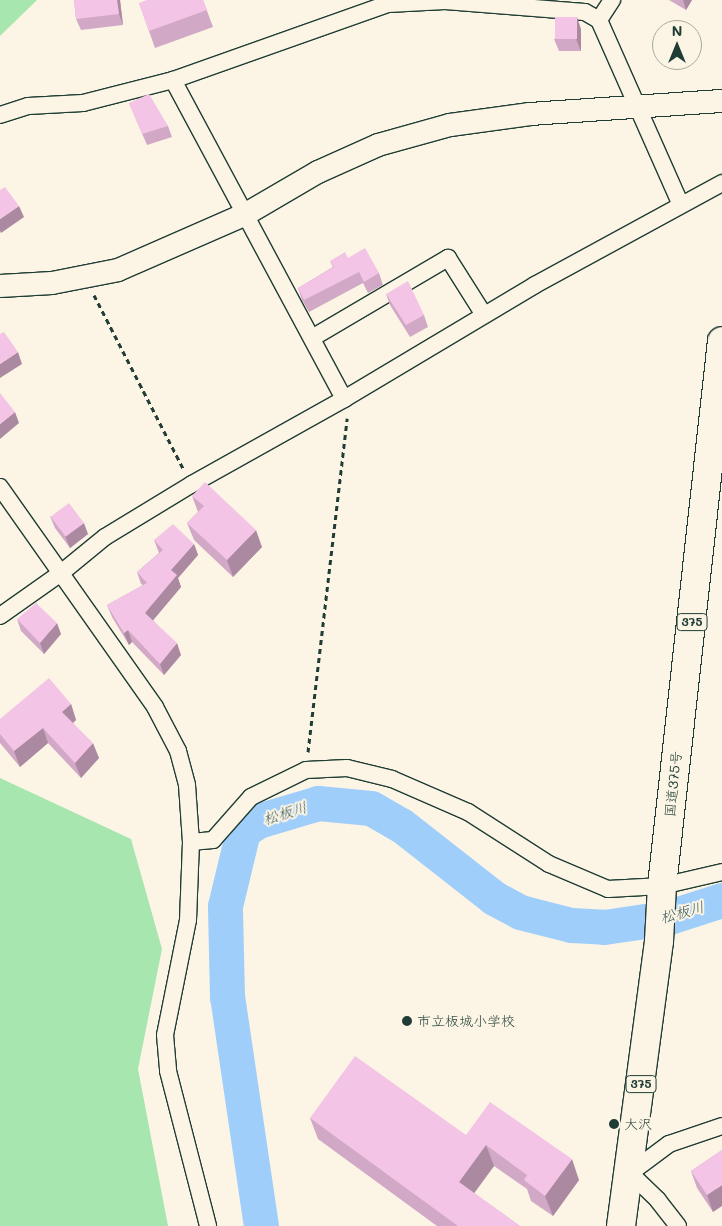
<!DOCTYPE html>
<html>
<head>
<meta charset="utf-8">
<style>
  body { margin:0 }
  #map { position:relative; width:722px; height:1226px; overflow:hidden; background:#fcf5e5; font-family:Mali,"Klee One",sans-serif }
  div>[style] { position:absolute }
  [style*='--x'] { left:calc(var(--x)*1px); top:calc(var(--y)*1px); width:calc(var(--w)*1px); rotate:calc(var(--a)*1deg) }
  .green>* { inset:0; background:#a7e6ae }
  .river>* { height:35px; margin:-17.5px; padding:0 17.5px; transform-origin:17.5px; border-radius:17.5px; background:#a0cefb }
  .path>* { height:3px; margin-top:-1.5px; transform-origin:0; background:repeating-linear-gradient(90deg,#1f3d34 0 5px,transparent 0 9px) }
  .roads { filter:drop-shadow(1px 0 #1f3d34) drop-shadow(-1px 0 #1f3d34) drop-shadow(0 1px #1f3d34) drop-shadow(0 -1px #1f3d34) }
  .street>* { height:16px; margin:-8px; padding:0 8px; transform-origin:8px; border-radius:8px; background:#fcf5e5 }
  .secondary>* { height:22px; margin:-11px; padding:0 11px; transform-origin:11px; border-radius:11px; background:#fcf5e5 }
  .highway>* { height:28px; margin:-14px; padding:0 14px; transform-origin:14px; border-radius:14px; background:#fcf5e5 }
  .wall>* { inset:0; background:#d1a9c6 }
  .shaded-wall>* { inset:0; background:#aa89a1 }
  .building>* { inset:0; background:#f3c4e6; transform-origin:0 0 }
  .dots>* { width:14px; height:14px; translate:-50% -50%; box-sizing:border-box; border:2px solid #fcf5e5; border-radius:50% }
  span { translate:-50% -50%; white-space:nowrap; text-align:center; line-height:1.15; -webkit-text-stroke:4px #fcf5e5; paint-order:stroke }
  .shield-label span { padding:1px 4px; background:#fcf5e5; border:1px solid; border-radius:4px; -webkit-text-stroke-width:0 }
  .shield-label { font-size:12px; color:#1f3d34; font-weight:700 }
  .street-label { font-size:14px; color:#1f3d34 }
  .poi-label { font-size:14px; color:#1f3d34 }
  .left { translate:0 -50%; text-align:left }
  .water-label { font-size:15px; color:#395a5c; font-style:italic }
  .north { position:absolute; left:652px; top:20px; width:50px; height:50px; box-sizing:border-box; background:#fcf5e5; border:1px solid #a4ab9e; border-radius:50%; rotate:0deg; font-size:14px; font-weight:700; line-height:20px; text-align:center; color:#1f3d34 }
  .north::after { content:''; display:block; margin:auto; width:18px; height:22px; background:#1f3d34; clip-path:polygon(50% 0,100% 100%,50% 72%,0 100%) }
</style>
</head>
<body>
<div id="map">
  <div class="green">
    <i style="clip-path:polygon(0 0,37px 0,0 36px)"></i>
    <i style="clip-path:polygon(0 778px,131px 839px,162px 949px,138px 1069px,168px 1226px,0 1226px)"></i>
  </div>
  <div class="river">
    <i style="--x:261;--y:1226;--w:232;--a:-98.4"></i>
    <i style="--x:227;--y:997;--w:91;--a:-91.3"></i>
    <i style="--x:225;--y:906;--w:77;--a:-76.5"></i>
    <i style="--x:243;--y:831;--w:18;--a:-34"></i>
    <i style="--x:258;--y:821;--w:63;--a:-16.7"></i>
    <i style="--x:318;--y:803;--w:53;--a:5.4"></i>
    <i style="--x:371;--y:808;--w:34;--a:30"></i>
    <i style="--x:401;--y:825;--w:118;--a:38.1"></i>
    <i style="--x:494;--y:898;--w:30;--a:28"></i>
    <i style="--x:520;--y:912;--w:53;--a:14.3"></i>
    <i style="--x:571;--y:925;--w:33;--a:3"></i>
    <i style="--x:604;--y:927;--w:63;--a:-8.3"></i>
    <i style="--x:666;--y:918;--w:59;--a:-17.8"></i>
  </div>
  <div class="path">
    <i style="--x:94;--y:295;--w:197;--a:62.8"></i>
    <i style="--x:308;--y:752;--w:336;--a:-83.3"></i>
  </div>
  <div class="roads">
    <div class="street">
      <i style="--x:599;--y:20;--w:24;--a:-57"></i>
      <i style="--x:173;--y:80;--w:362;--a:61.8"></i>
      <i style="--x:0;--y:115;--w:29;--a:-18"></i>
      <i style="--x:28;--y:106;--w:55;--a:-3.1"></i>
      <i style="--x:83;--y:103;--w:93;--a:-14.3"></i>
      <i style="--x:173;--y:80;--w:228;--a:-19.5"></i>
      <i style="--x:388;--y:4;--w:57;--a:-3"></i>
      <i style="--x:445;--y:1;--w:140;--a:4.5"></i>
      <i style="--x:585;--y:12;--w:16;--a:30"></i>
      <i style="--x:599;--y:20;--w:200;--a:66.1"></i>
      <i style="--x:312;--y:338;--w:158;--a:-30.5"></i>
      <i style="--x:448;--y:258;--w:67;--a:57.7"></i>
      <i style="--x:0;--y:487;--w:269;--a:54.8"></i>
      <i style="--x:155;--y:707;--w:50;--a:62.4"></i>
      <i style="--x:178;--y:751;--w:35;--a:75"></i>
      <i style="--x:187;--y:785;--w:57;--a:86"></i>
      <i style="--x:191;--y:842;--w:78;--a:92.2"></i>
      <i style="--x:188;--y:920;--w:117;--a:101.3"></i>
      <i style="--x:165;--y:1035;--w:36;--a:85"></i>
      <i style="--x:168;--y:1071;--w:160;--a:75.5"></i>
      <i style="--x:0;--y:616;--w:75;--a:-35.2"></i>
      <i style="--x:61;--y:573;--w:57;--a:-39.3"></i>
      <i style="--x:105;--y:537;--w:102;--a:-31.3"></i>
      <i style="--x:192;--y:484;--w:174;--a:-29.2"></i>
      <i style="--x:344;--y:399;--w:222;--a:-30.8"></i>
      <i style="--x:535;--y:285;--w:213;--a:-28.6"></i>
      <i style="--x:191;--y:842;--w:22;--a:-5"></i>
      <i style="--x:213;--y:840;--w:57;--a:-48.5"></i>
      <i style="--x:251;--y:797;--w:61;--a:-26.1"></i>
      <i style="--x:306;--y:770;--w:41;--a:-2.8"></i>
      <i style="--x:347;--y:768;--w:46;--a:13.7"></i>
      <i style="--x:392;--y:779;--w:83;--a:23.5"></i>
      <i style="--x:468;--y:812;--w:96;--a:32.7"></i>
      <i style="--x:549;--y:864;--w:64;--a:23"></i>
      <i style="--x:608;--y:889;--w:54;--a:-3.2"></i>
      <i style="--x:662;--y:886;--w:62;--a:-13.1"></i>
      <i style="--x:678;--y:1226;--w:33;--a:-128"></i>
      <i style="--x:658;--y:1200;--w:39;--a:-136"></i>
      <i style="--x:630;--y:1173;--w:49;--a:-36.6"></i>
      <i style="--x:669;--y:1144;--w:56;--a:-18.8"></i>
    </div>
    <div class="secondary">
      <i style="--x:0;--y:286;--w:52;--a:-3.3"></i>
      <i style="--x:52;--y:283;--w:67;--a:-11.1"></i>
      <i style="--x:118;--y:270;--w:140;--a:-23.6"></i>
      <i style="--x:246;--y:214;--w:83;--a:-30.3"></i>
      <i style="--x:318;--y:172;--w:66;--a:-24.2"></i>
      <i style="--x:378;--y:145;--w:75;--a:-15.5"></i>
      <i style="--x:450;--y:125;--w:81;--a:-7.8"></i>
      <i style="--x:530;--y:114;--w:192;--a:-3.9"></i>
    </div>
    <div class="highway">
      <i style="--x:621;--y:1226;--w:288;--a:-82.4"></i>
      <i style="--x:659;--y:941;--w:55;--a:-86.9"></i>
      <i style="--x:662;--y:886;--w:548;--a:-83.72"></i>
    </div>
  </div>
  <div class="wall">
    <i style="clip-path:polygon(74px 0,120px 0,123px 25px,81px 30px,76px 19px)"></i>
    <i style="clip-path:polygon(203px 0,213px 27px,155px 48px,139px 3px)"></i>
    <i style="clip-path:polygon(669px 0,692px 0,686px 10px)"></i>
    <i style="clip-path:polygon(581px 29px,581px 51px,559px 51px,554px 39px)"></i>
    <i style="clip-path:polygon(129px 103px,168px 126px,172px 137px,147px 145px)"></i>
    <i style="clip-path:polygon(348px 258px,379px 273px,383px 285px,368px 293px,363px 283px,309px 312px,302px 300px,298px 288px,333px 267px,330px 261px)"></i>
    <i style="clip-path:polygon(386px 294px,424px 315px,428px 327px,410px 337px,390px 305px)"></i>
    <i style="clip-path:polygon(192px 496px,262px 547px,233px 577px,194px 540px,187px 523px,198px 512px)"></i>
    <i style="clip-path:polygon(50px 516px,88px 534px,70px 548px,55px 528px)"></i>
    <i style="clip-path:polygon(154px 540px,194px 544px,198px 555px,178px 578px,181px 587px,153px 620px,181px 655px,164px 675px,132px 642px,129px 645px,112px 617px,107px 605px,143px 585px,141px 584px,137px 572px,159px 553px)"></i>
    <i style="clip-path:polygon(17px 619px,61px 634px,44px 654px,21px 631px)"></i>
    <i style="clip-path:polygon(71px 704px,76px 720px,73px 723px,99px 758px,81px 778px,48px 743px,20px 767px,0 743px,0 719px)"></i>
    <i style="clip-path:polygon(310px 1118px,466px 1135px,579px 1180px,553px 1216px,531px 1201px,527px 1189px,494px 1166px,474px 1193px,520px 1226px,437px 1226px,318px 1139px)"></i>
    <i style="clip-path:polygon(722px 1150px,713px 1212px,697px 1188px,691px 1171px)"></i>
  </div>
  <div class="shaded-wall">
    <i style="clip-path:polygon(117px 0,120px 0,123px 25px,119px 14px)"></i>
    <i style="clip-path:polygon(683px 0,692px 0,686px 10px)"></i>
    <i style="clip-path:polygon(577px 17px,581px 29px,581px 51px,576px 39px)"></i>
    <i style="clip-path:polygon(19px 206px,24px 217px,1px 233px,0 231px,0 219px)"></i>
    <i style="clip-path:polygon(18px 352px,22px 364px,0 378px,0 364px)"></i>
    <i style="clip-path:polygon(15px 412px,19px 423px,0 439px,0 424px)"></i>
    <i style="clip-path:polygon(84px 523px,88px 534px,70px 548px,65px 536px)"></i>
    <i style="clip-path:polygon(256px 530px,262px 547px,233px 577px,227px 560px)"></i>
    <i style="clip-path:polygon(194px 544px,198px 555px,178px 578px,181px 587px,150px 624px,145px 613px,171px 570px)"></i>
    <i style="clip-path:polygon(57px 623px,61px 634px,44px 654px,40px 643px)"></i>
    <i style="clip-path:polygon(128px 630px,132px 642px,129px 645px,124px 633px)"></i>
    <i style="clip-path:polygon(177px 643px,181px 655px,164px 675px,160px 664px)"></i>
    <i style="clip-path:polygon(71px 704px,76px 720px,67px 728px,62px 712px)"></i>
    <i style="clip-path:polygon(43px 728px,48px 743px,20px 767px,14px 751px)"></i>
    <i style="clip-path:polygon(93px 743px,99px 758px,81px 778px,75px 763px)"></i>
    <i style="clip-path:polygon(486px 1145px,494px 1166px,467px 1203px,459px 1182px)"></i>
    <i style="clip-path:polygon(572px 1159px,579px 1180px,553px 1216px,545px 1196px)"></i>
    <i style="clip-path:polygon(722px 1185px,722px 1206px,713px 1212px,707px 1195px)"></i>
  </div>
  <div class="building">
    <i style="clip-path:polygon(74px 0,117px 0,119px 14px,76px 19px)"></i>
    <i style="clip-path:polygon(147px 0,203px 0,207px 10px,149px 31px,139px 3px)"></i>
    <i style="left:555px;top:17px;width:22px;height:22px"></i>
    <i style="clip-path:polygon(149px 94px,168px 126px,142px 134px,129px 103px)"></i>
    <i style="clip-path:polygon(5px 187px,19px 206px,0 219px,0 190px)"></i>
    <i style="clip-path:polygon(365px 248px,379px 273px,364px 282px,359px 272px,304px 300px,298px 288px,334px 267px,330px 261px,345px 252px,348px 258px)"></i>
    <i style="clip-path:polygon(408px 281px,424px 315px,406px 325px,386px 294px)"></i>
    <i style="clip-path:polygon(4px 332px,18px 352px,0 364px,0 334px)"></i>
    <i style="clip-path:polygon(0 393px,15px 412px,0 424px)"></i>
    <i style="clip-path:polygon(205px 482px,256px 530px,227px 560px,187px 523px,204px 506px,192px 496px)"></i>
    <i style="left:69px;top:503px;width:25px;height:23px;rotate:53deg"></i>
    <i style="clip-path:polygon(173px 524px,194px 544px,171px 570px,177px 575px,145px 613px,177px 643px,160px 664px,128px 630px,124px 633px,107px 605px,147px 583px,137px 572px,163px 550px,154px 540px)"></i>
    <i style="clip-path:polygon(36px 603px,57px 623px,40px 643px,17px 619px)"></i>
    <i style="clip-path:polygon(49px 678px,71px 704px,62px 712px,93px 743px,75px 763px,43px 728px,14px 751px,0 734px,0 719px)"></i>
    <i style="clip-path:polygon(355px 1056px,466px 1135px,490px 1102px,572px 1159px,545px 1196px,524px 1180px,527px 1175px,486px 1145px,459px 1182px,520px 1226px,458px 1226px,310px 1118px)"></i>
    <i style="clip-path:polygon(722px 1150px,722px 1185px,707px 1195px,691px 1171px)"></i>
  </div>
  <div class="dots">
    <i style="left:407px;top:1021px;background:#1f3d34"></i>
    <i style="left:614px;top:1124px;background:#1f3d34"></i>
  </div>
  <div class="shield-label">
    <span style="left:692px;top:622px">375</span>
    <span style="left:641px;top:1084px">375</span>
  </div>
  <div class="street-label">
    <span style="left:673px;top:784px;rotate:-84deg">国道375号</span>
  </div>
  <div class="poi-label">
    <span class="left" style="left:417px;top:1021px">市立板城小学校</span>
    <span class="left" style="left:624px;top:1124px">大沢</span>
  </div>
  <div class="water-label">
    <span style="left:285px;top:813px;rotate:-17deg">松板川</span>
    <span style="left:682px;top:912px;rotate:-15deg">松板川</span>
  </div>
  <div class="north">N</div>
</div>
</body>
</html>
